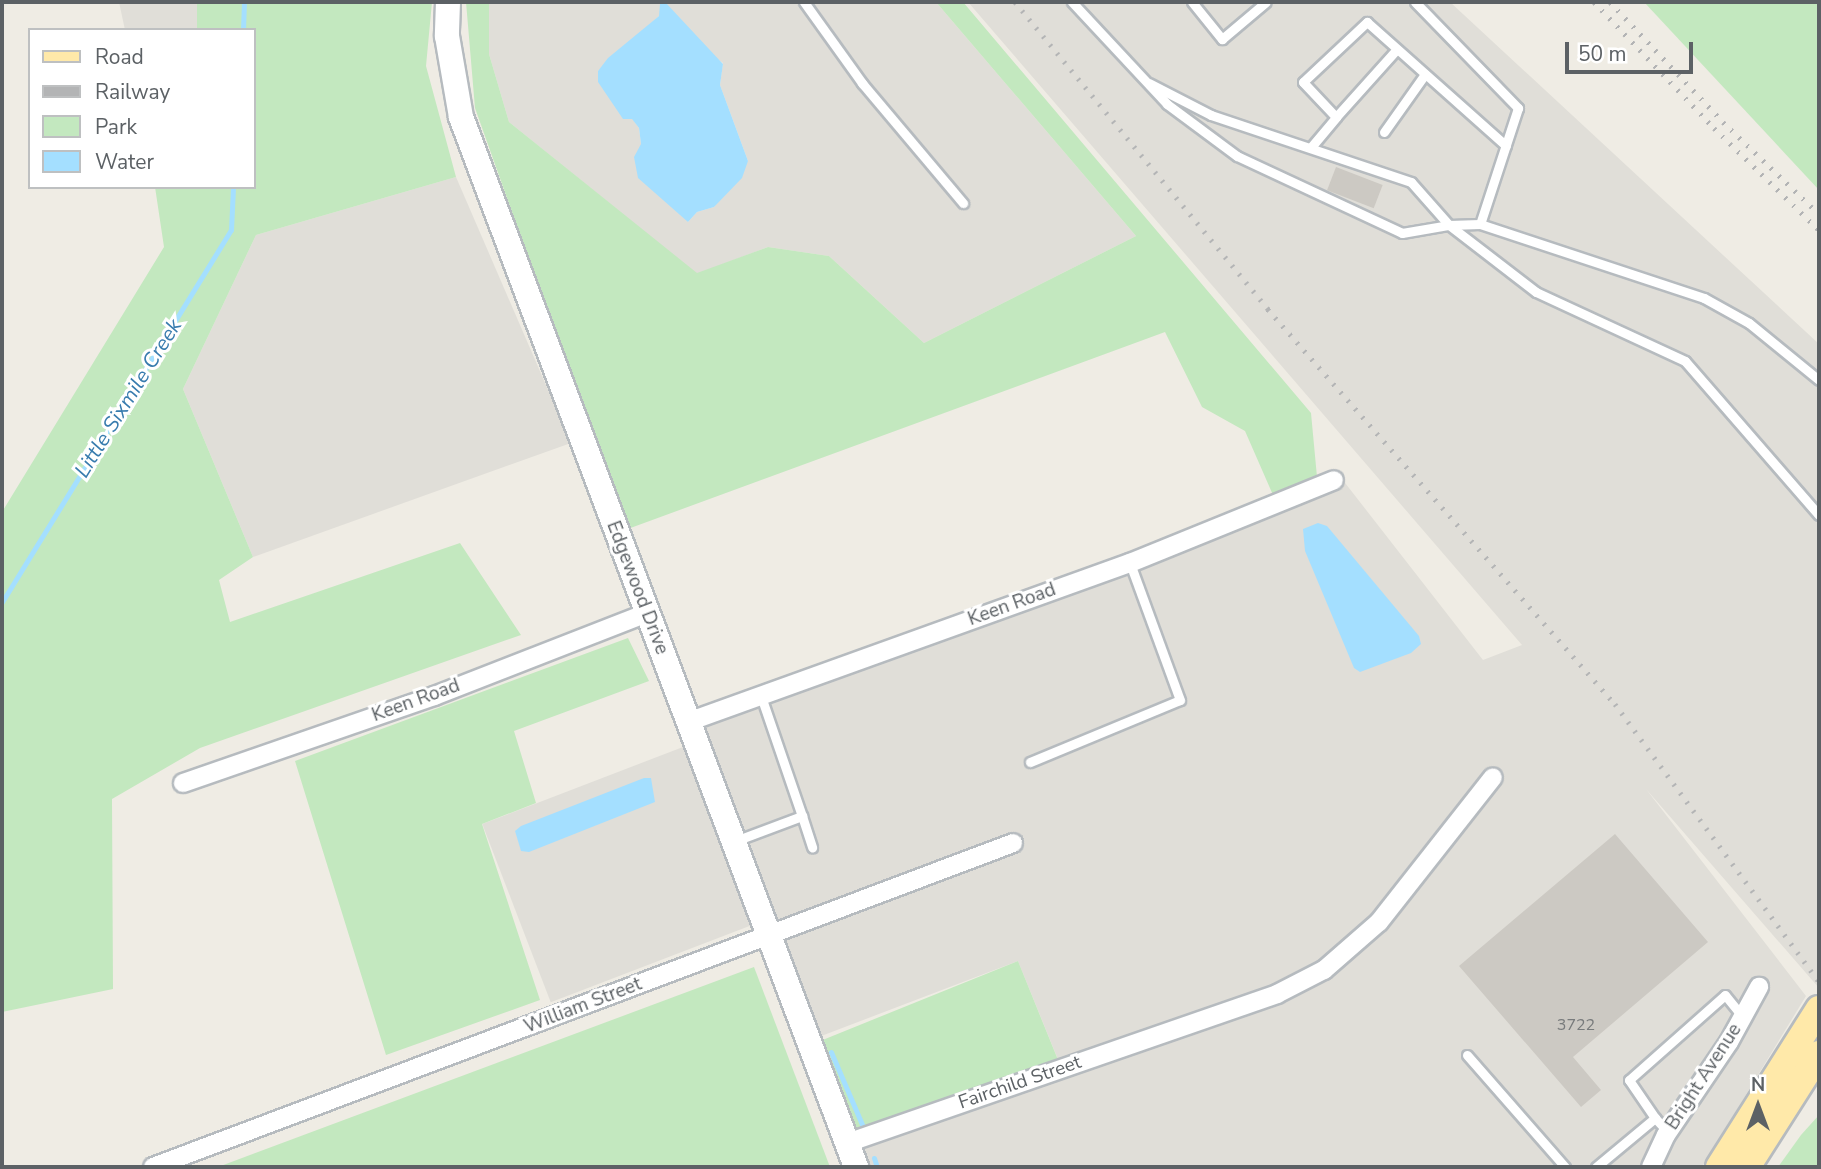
<!DOCTYPE html>
<html>
<head>
<meta charset="utf-8">
<style>
  body { margin:0 }
  #map { position:relative; width:1821px; height:1169px; overflow:hidden; background:#efece4; font-family:"Nunito Sans",sans-serif }
  div>[style] { position:absolute }
  [style*='--x'] { left:calc(var(--x)*1px); top:calc(var(--y)*1px); width:calc(var(--w)*1px); rotate:calc(var(--a)*1deg) }
  .industrial>* { inset:0; background:#e0ded8; transform-origin:0 0 }
  .green>* { inset:0; background:#c3e8bf; transform-origin:0 0 }
  .water>* { inset:0; background:#a4dfff }
  .stream>* { height:5px; margin:-2.5px; padding:0 2.5px; transform-origin:2.5px; border-radius:2.5px; background:#a4dfff }
  .building>* { inset:0; background:#ccc9c3; transform-origin:0 0 }
  .roads { filter:drop-shadow(2px 0 #b6bbbf) drop-shadow(-2px 0 #b6bbbf) drop-shadow(0 2px #b6bbbf) drop-shadow(0 -2px #b6bbbf) }
  .lane>* { height:9px; margin:-4.5px; padding:0 4.5px; transform-origin:4.5px; border-radius:4.5px; background:#fff }
  .street>* { height:18px; margin:-9px; padding:0 9px; transform-origin:9px; border-radius:9px; background:#fff }
  .secondary>* { height:24px; margin:-12px; padding:0 12px; transform-origin:12px; border-radius:12px; background:#fff }
  .primary>* { height:26px; margin:-13px; padding:0 13px; transform-origin:13px; border-radius:13px; background:#ffe9a9 }
  .rail>* { height:5px; margin-top:-2.5px; transform-origin:0; background:repeating-linear-gradient(90deg,#b3b4b5 0 2px,transparent 0 11px) }
  span { translate:-50% -50%; white-space:nowrap; text-align:center; line-height:1.15; -webkit-text-stroke:6px #fff; paint-order:stroke }
  .number-label { font-size:16px; color:#787b7c }
  .number-label span { -webkit-text-stroke-width:0 }
  .street-label { font-size:19px; color:#5c6165 }
  .water-label { font-size:21px; color:#387cae; font-style:italic }
  .frame { position:absolute; inset:0; border:4px solid #5c6165; pointer-events:none }
  .legend { position:absolute; left:28px; top:28px; width:228px; height:161px; box-sizing:border-box; background:#fff; border:2px solid #bec0c1; margin:0; padding:9px 12px; list-style:none; font-size:21px; color:#5c6165 }
  .legend li { display:flex; align-items:center; gap:14px; height:35px }
  .legend b { width:35px; border:2px solid #bec0c1 }
  .north { position:absolute; left:1723px; top:1071px; width:70px; height:70px; -webkit-text-stroke:5px #fff; paint-order:stroke; rotate:0deg; font-size:19px; font-weight:700; line-height:28px; text-align:center; color:#5c6165 }
  .north::after { content:''; display:block; margin:auto; width:24px; height:32px; background:#5c6165; clip-path:polygon(50% 0,100% 100%,50% 72%,0 100%) }
  .scale { position:absolute; left:1565px; top:42px; width:128px; height:32px; box-sizing:border-box; border:4px solid #5c6165; border-top:0; padding-left:9px; font-size:21px; line-height:24px; white-space:nowrap; color:#5c6165; -webkit-text-stroke:5px #fff; paint-order:stroke }
</style>
</head>
<body>
<div id="map">
  <div class="industrial">
    <i style="clip-path:polygon(119px 2px,197px 2px,199px 23px,197px 30px,125px 30px)"></i>
    <i style="clip-path:polygon(evenodd,489px 2px,936px 2px,1136px 236px,924px 343px,829px 256px,768px 247px,697px 274px,509px 122px,489px 54px,489px 2px,659px 16px,723px 63px,720px 85px,748px 161px,714px 207px,697px 212px,688px 222px,641px 144px,639px 128px,598px 71px,659px 16px)"></i>
    <i style="clip-path:polygon(968px 2px,1450px 2px,1819px 344px,1819px 988px,1646px 789px,1806px 996px,1702px 1167px,865px 1167px,852px 1131px,1057px 1057px,1018px 961px,816px 1038px,697px 727px,1278px 508px,1273px 495px,1335px 470px,1483px 660px,1522px 645px)"></i>
    <i style="clip-path:polygon(456px 177px,571px 443px,253px 557px,183px 389px,256px 235px)"></i>
    <i style="left:683px;top:747px;width:191px;height:215px;rotate:69deg"></i>
  </div>
  <div class="green">
    <i style="clip-path:polygon(197px 2px,432px 2px,426px 66px,456px 177px,256px 235px,183px 389px,253px 557px,219px 580px,230px 622px,460px 543px,521px 635px,200px 748px,112px 799px,113px 989px,2px 1012px,2px 512px,164px 247px,155px 187px,254px 187px,254px 30px,197px 30px)"></i>
    <i style="clip-path:polygon(466px 2px,489px 2px,489px 54px,509px 122px,697px 273px,768px 247px,829px 256px,924px 343px,1136px 236px,936px 2px,963px 2px,1311px 413px,1317px 477px,1273px 495px,1245px 431px,1202px 407px,1165px 332px,625px 530px,475px 108px)"></i>
    <i style="clip-path:polygon(1644px 2px,1819px 2px,1819px 190px)"></i>
    <i style="clip-path:polygon(628px 638px,649px 681px,514px 731px,536px 803px,482px 824px,540px 1000px,386px 1055px,295px 761px)"></i>
    <i style="left:1018px;top:961px;width:105px;height:216px;rotate:68deg"></i>
    <i style="clip-path:polygon(754px 967px,830px 1167px,218px 1167px)"></i>
    <i style="clip-path:polygon(1819px 1115px,1819px 1167px,1778px 1167px,1801px 1135px)"></i>
  </div>
  <div class="water">
    <i style="clip-path:polygon(666px 3px,723px 64px,720px 85px,748px 161px,742px 178px,714px 207px,697px 212px,688px 222px,638px 178px,634px 157px,641px 144px,639px 128px,632px 119px,623px 119px,598px 82px,598px 71px,608px 58px,659px 16px,660px 4px)"></i>
    <i style="clip-path:polygon(1318px 523px,1327px 526px,1419px 636px,1421px 644px,1411px 653px,1360px 672px,1354px 668px,1305px 551px,1303px 529px)"></i>
    <i style="clip-path:polygon(644px 778px,651px 778px,655px 802px,529px 852px,521px 851px,515px 831px,521px 826px)"></i>
  </div>
  <div class="stream">
    <i style="--x:243;--y:30;--w:28;--a:-88"></i>
    <i style="--x:2;--y:602;--w:437;--a:-58.4"></i>
    <i style="--x:231;--y:230;--w:43;--a:-87.3"></i>
    <i style="--x:831;--y:1052;--w:84;--a:66.8"></i>
    <i style="--x:874;--y:1158;--w:9;--a:72"></i>
  </div>
  <div class="building">
    <i style="left:1336px;top:167px;width:50px;height:25px;rotate:21deg"></i>
    <i style="clip-path:polygon(1615px 834px,1708px 942px,1573px 1057px,1601px 1090px,1581px 1107px,1459px 966px)"></i>
  </div>
  <div class="roads">
    <div class="lane">
      <i style="--x:804;--y:2;--w:100;--a:54.4"></i>
      <i style="--x:862;--y:83;--w:157;--a:49.9"></i>
      <i style="--x:1072;--y:2;--w:139;--a:47"></i>
      <i style="--x:1167;--y:104;--w:87;--a:36.6"></i>
      <i style="--x:1237;--y:156;--w:182;--a:25"></i>
      <i style="--x:1402;--y:233;--w:48;--a:-9.7"></i>
      <i style="--x:1449;--y:225;--w:57;--a:-131.5"></i>
      <i style="--x:1411;--y:182;--w:211;--a:-161.5"></i>
      <i style="--x:1211;--y:115;--w:70;--a:-152.7"></i>
      <i style="--x:1192;--y:2;--w:48;--a:51"></i>
      <i style="--x:1222;--y:39;--w:57;--a:-40.1"></i>
      <i style="--x:1415;--y:2;--w:148;--a:45.8"></i>
      <i style="--x:1518;--y:108;--w:122;--a:108.1"></i>
      <i style="--x:1480;--y:224;--w:236;--a:18.3"></i>
      <i style="--x:1704;--y:298;--w:51;--a:29.1"></i>
      <i style="--x:1749;--y:323;--w:90;--a:39.2"></i>
      <i style="--x:1336;--y:117;--w:91;--a:-48.1"></i>
      <i style="--x:1384;--y:132;--w:71;--a:-54.7"></i>
      <i style="--x:1312;--y:146;--w:38;--a:-50"></i>
      <i style="--x:1336;--y:117;--w:48;--a:-133.3"></i>
      <i style="--x:1303;--y:82;--w:88;--a:-43.2"></i>
      <i style="--x:1367;--y:22;--w:186;--a:41.7"></i>
      <i style="--x:1449;--y:225;--w:110;--a:37.6"></i>
      <i style="--x:1536;--y:292;--w:164;--a:24.8"></i>
      <i style="--x:1685;--y:361;--w:204;--a:49"></i>
      <i style="--x:1449;--y:225;--w:31;--a:-2"></i>
      <i style="--x:1030;--y:762;--w:162;--a:-22.5"></i>
      <i style="--x:1180;--y:700;--w:146;--a:-110.1"></i>
      <i style="--x:802;--y:816;--w:33;--a:72"></i>
      <i style="--x:735;--y:841;--w:72;--a:-20.5"></i>
      <i style="--x:802;--y:816;--w:127;--a:-108.9"></i>
      <i style="--x:1467;--y:1055;--w:149;--a:48.8"></i>
      <i style="--x:1655;--y:1118;--w:46;--a:-124.4"></i>
      <i style="--x:1629;--y:1080;--w:128;--a:-41.5"></i>
      <i style="--x:1725;--y:995;--w:28;--a:51"></i>
      <i style="--x:1596;--y:1167;--w:77;--a:-39.7"></i>
      <i style="--x:1655;--y:1118;--w:19;--a:47"></i>
    </div>
    <div class="street">
      <i style="--x:688;--y:722;--w:470;--a:-19.8"></i>
      <i style="--x:1130;--y:563;--w:220;--a:-22.1"></i>
      <i style="--x:183;--y:783;--w:266;--a:-19.1"></i>
      <i style="--x:434;--y:696;--w:229;--a:-21.3"></i>
      <i style="--x:847;--y:1143;--w:455;--a:-19.1"></i>
      <i style="--x:1277;--y:994;--w:53;--a:-27.1"></i>
      <i style="--x:1324;--y:970;--w:73;--a:-41.1"></i>
      <i style="--x:1379;--y:922;--w:184;--a:-51.8"></i>
      <i style="--x:153;--y:1167;--w:919;--a:-20.64"></i>
      <i style="--x:1651;--y:1167;--w:35;--a:-65"></i>
      <i style="--x:1666;--y:1135;--w:112;--a:-55.9"></i>
      <i style="--x:1729;--y:1042;--w:63;--a:-61.4"></i>
    </div>
    <div class="secondary">
      <i style="--x:448;--y:2;--w:34;--a:92"></i>
      <i style="--x:447;--y:36;--w:82;--a:80.2"></i>
      <i style="--x:461;--y:117;--w:1122;--a:69.38"></i>
    </div>
    <div class="primary">
      <i style="--x:1719;--y:1167;--w:187;--a:-57.7"></i>
      <i style="--x:1747;--y:1167;--w:134;--a:-57.5"></i>
    </div>
  </div>
  <div class="rail">
    <i style="--x:1015;--y:2;--w:398;--a:50.5"></i>
    <i style="--x:1268;--y:309;--w:526;--a:48.7"></i>
    <i style="--x:1615;--y:704;--w:345;--a:53.7"></i>
    <i style="--x:1594;--y:2;--w:174;--a:46.4"></i>
    <i style="--x:1714;--y:128;--w:146;--a:44.2"></i>
    <i style="--x:1610;--y:2;--w:165;--a:46.7"></i>
    <i style="--x:1723;--y:122;--w:133;--a:43.8"></i>
  </div>
  <div class="number-label">
    <span style="left:1576px;top:1025px">3722</span>
  </div>
  <div class="street-label">
    <span style="left:637px;top:588px;rotate:69deg">Edgewood Drive</span>
    <span style="left:1012px;top:605px;rotate:-20deg">Keen Road</span>
    <span style="left:416px;top:701px;rotate:-20deg">Keen Road</span>
    <span style="left:583px;top:1006px;rotate:-21deg">William Street</span>
    <span style="left:1704px;top:1077px;rotate:-57deg">Bright Avenue</span>
    <span style="left:1020px;top:1083px;rotate:-19deg">Fairchild Street</span>
  </div>
  <div class="water-label">
    <span style="left:128px;top:398px;rotate:-58deg">Little Sixmile Creek</span>
  </div>
  <div class="frame"></div>
  <ul class="legend">
  <li><b style="height:9px;background:#ffe9a9"></b>Road</li>
  <li><b style="height:9px;background:#b3b4b5"></b>Railway</li>
  <li><b style="height:19px;background:#c3e8bf"></b>Park</li>
  <li><b style="height:19px;background:#a4dfff"></b>Water</li>
  </ul>
  <div class="north">N</div>
  <div class="scale">50 m</div>
</div>
</body>
</html>
